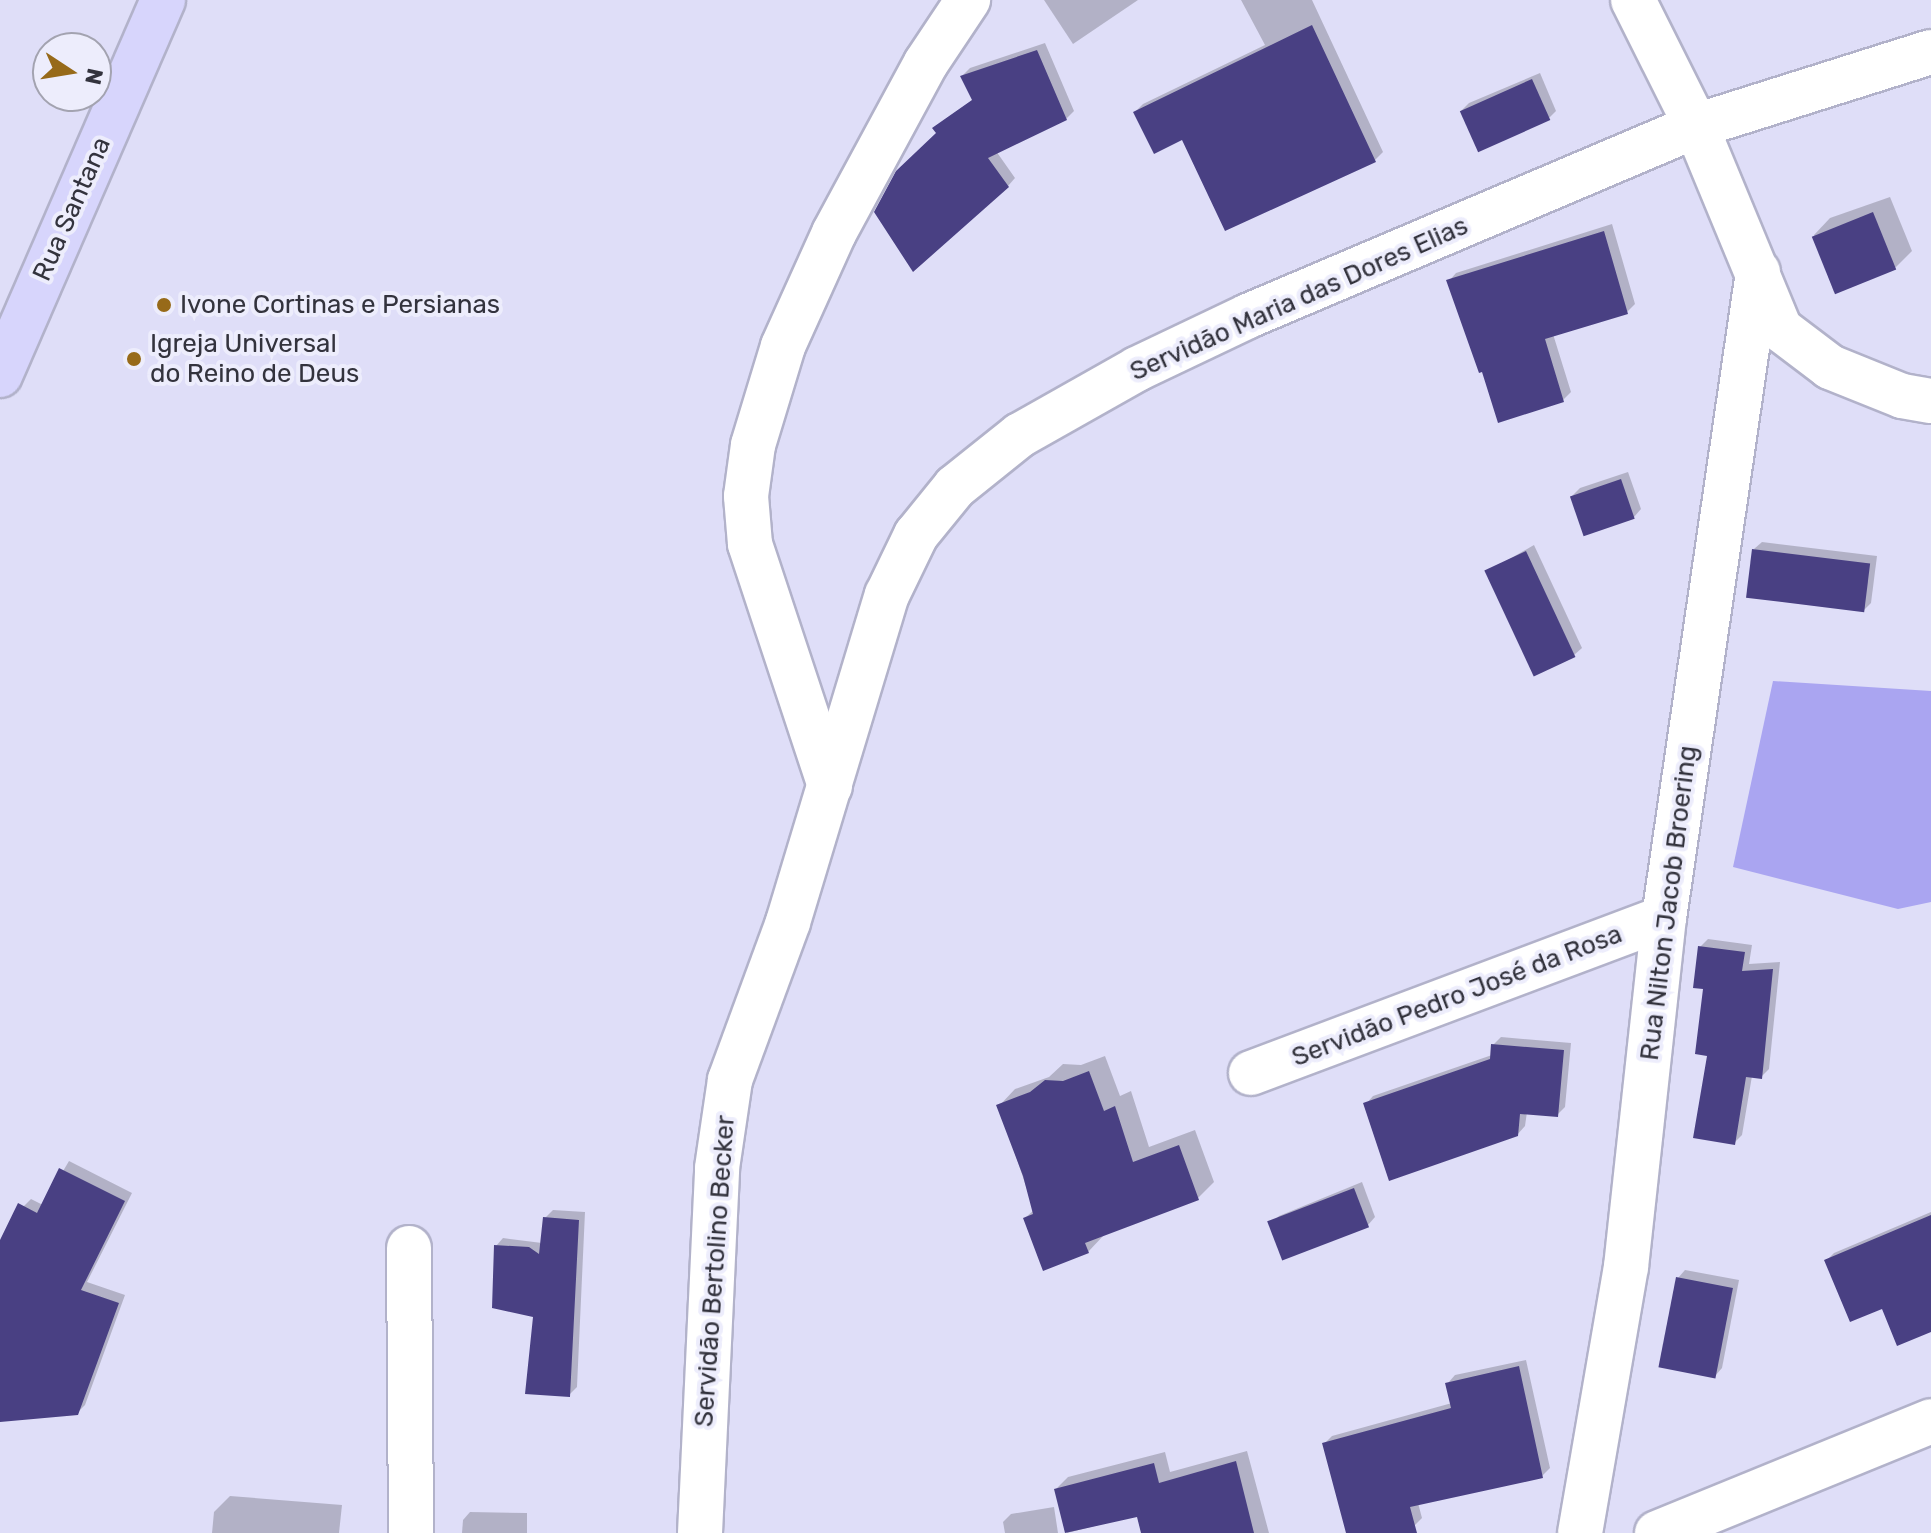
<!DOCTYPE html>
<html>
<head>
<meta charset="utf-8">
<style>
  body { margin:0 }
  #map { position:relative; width:1931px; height:1533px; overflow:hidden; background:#dfdef8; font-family:Rubik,sans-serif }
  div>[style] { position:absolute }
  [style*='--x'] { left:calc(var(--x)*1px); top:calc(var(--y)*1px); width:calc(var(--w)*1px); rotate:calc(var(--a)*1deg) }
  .forest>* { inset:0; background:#aaa5f1 }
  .shadow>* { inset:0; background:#0003 }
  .building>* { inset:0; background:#494083; transform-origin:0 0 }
  .roads { filter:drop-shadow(2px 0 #b2b2ca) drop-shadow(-2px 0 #b2b2ca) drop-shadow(0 2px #b2b2ca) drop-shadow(0 -2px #b2b2ca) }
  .minor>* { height:44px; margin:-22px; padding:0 22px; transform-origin:22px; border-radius:22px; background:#fff }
  .major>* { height:44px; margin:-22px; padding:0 22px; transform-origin:22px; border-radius:22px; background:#d7d5fc }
  .dots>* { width:22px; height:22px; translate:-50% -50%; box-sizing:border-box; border:4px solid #ededfc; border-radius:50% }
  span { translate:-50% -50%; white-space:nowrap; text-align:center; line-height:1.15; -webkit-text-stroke:8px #ededfc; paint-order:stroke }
  .street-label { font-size:26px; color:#33333d }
  .poi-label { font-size:26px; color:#33333d }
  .left { translate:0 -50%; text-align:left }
  .north { position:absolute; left:32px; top:32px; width:80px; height:80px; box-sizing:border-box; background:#ededfc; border:2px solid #a3a3b0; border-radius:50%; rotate:102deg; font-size:22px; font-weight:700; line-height:32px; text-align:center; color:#33333d }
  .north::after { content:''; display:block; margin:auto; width:28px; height:36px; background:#976a19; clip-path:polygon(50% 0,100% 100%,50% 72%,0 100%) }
</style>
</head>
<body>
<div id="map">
  <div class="forest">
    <i style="clip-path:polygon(1773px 681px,1931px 691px,1931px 902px,1898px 909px,1733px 867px)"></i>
  </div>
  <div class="shadow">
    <i style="clip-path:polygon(1044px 0,1138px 0,1073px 44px)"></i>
    <i style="clip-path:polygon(1241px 0,1312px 0,1383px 152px,1375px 160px,1183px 138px,1135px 112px,1143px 104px,1265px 45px)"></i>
    <i style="clip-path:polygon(1045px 43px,1074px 111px,1066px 119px,996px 151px,1015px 178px,1008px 186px,939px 133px,943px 121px,974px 99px,962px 76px,970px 68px)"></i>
    <i style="clip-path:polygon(1540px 73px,1556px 111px,1549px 118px,1461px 111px,1469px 103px)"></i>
    <i style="clip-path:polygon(1890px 197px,1912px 251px,1896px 267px,1834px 292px,1814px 235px,1830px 218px)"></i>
    <i style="clip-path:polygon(1612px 224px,1635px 304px,1627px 312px,1553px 334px,1571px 392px,1563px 400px,1484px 369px,1449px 281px,1456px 273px)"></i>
    <i style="clip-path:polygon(1628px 472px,1641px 509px,1634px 517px,1572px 496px,1580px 488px)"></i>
    <i style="clip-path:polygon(1762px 542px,1877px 556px,1871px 603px,1863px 611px,1754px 549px)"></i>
    <i style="clip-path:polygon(1534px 545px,1582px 648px,1574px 655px,1487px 572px)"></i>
    <i style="clip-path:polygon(1708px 939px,1752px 945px,1749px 964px,1780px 962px,1769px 1069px,1761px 1077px,1752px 1076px,1742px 1135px,1734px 1143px,1709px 1054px,1700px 947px)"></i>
    <i style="clip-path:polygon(1501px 1037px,1571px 1043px,1565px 1107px,1557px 1115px,1527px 1112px,1525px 1126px,1517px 1135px,1366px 1104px,1373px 1096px,1492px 1055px,1493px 1045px)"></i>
    <i style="clip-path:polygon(1105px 1056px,1120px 1096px,1131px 1091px,1149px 1147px,1195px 1130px,1214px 1182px,1198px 1198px,1104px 1235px,1088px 1252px,1025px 1218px,1034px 1210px,999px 1106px,1015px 1089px,1049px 1077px,1063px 1064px,1081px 1065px)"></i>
    <i style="clip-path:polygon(69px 1161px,132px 1193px,87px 1282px,125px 1295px,85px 1405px,77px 1413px,0 1420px,0 1254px,23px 1207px,31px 1199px,43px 1205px)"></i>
    <i style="clip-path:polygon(1362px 1182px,1375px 1217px,1368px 1225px,1271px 1224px,1279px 1216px)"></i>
    <i style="clip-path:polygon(553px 1210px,585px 1212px,577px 1387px,569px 1395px,535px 1315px,496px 1246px,503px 1238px,542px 1243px,545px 1218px)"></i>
    <i style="clip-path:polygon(1931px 1212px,1931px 1330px,1883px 1307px,1826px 1261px,1834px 1253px)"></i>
    <i style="clip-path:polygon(1685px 1270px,1739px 1280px,1722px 1368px,1715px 1376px,1678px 1278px)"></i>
    <i style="clip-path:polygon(1526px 1360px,1550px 1468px,1542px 1476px,1418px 1503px,1422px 1518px,1414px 1526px,1389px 1533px,1348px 1533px,1324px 1444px,1332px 1436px,1452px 1403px,1448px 1383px,1455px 1375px)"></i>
    <i style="clip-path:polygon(1247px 1451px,1269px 1533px,1143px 1533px,1138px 1515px,1067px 1533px,1056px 1489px,1068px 1477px,1165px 1452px,1170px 1472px)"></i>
    <i style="clip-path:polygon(230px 1496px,342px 1505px,339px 1533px,212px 1533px,214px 1512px)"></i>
    <i style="clip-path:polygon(1054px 1507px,1058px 1533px,1005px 1533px,1003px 1522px,1011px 1514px)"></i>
    <i style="clip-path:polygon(470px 1512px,527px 1513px,527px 1533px,462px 1533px,463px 1520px)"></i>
  </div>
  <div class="building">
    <i style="clip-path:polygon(1312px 25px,1376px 162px,1225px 231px,1182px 140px,1154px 154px,1133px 112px)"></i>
    <i style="clip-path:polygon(1037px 50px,1067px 120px,988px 158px,1009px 187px,913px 272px,874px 212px,896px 171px,936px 133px,932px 128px,972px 100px,960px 76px)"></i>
    <i style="left:1532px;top:79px;width:45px;height:79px;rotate:66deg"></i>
    <i style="left:1873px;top:212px;width:62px;height:66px;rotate:68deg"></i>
    <i style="clip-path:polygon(1604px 231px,1628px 314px,1545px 339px,1564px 402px,1498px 423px,1482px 372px,1479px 373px,1446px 280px)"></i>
    <i style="left:1621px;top:479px;width:42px;height:54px;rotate:71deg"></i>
    <i style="left:1752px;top:549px;width:119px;height:49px;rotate:7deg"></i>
    <i style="left:1526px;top:551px;width:117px;height:46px;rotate:65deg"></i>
    <i style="clip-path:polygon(1698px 946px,1745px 952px,1742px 971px,1773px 969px,1762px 1079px,1746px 1077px,1735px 1145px,1693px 1138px,1707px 1056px,1695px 1054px,1703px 989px,1693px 988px)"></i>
    <i style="clip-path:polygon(1491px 1044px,1564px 1050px,1558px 1117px,1520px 1114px,1518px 1136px,1389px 1181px,1363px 1103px,1490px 1059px)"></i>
    <i style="clip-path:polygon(1089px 1071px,1104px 1111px,1115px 1106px,1133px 1162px,1179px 1145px,1199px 1200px,1085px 1243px,1089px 1253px,1043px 1271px,1023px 1218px,1033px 1214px,1023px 1176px,996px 1105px,1030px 1092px,1045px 1080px,1063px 1081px)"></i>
    <i style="clip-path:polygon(59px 1168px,125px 1201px,81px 1290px,119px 1303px,78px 1415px,0 1422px,0 1240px,18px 1203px,37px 1213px)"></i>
    <i style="left:1354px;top:1188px;width:42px;height:93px;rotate:69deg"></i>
    <i style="clip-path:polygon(1931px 1215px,1931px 1332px,1897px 1346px,1882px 1309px,1850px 1322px,1824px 1260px)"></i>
    <i style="clip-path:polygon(543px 1217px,579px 1220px,570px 1397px,525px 1394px,533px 1317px,492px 1308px,494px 1245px,529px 1247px,539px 1254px)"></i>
    <i style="left:1676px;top:1277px;width:58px;height:92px;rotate:11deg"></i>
    <i style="clip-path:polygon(1519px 1366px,1543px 1478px,1410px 1507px,1417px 1533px,1346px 1533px,1322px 1443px,1451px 1408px,1445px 1383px)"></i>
    <i style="clip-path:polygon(1236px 1461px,1254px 1533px,1141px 1533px,1137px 1517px,1065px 1533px,1054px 1489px,1154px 1463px,1159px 1483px)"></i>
  </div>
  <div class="roads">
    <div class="minor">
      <i style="--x:1633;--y:0;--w:141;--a:63.4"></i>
      <i style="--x:1696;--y:126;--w:220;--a:67.5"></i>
      <i style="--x:1780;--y:329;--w:63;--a:37.2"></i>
      <i style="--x:1830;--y:367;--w:78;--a:21.9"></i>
      <i style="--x:1902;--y:396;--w:29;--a:10"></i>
      <i style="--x:830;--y:786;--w:255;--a:-108.3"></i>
      <i style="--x:750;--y:544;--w:48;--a:-94.8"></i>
      <i style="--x:746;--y:496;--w:51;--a:-82.2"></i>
      <i style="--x:753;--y:445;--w:103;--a:-73.1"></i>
      <i style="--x:783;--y:346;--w:124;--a:-65.7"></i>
      <i style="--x:834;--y:233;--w:193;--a:-61.6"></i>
      <i style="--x:926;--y:63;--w:76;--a:-56.3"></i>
      <i style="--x:1251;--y:1073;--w:441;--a:-20.6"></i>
      <i style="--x:409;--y:1248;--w:285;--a:89.6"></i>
      <i style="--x:700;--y:1533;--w:365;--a:-87.3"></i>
      <i style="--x:717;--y:1168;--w:89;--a:-81.6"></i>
      <i style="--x:730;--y:1080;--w:168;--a:-69.8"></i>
      <i style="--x:788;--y:922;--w:342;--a:-73.2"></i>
      <i style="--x:887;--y:595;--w:67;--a:-64.2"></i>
      <i style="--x:916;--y:535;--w:62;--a:-50.9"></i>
      <i style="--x:955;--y:487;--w:83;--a:-38.7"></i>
      <i style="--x:1020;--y:435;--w:134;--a:-29.4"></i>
      <i style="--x:1137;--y:369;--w:123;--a:-25.5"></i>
      <i style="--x:1248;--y:316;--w:487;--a:-23"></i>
      <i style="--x:1696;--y:126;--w:246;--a:-17.5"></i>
      <i style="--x:1580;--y:1533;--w:270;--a:-80.2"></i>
      <i style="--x:1626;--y:1267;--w:351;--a:-83.8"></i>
      <i style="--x:1664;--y:918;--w:653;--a:-81.72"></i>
      <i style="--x:1657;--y:1533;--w:296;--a:-22.2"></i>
    </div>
    <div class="major">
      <i style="--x:0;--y:375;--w:409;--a:-66.5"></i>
    </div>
  </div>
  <div class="dots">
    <i style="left:164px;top:305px;background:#976a19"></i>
    <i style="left:134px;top:359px;background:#976a19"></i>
  </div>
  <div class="street-label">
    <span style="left:72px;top:209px;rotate:-66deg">Rua Santana</span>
    <span style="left:1299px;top:299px;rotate:-24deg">Servidão Maria das Dores Elias</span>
    <span style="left:1669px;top:903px;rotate:-83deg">Rua Nilton Jacob Broering</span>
    <span style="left:1457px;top:996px;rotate:-21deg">Servidão Pedro José da Rosa</span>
    <span style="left:715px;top:1271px;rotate:-86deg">Servidão Bertolino Becker</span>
  </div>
  <div class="poi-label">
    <span class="left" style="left:180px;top:305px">Ivone Cortinas e Persianas</span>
    <span class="left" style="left:150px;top:359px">Igreja Universal<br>do Reino de Deus</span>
  </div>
  <div class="north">N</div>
</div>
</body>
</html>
